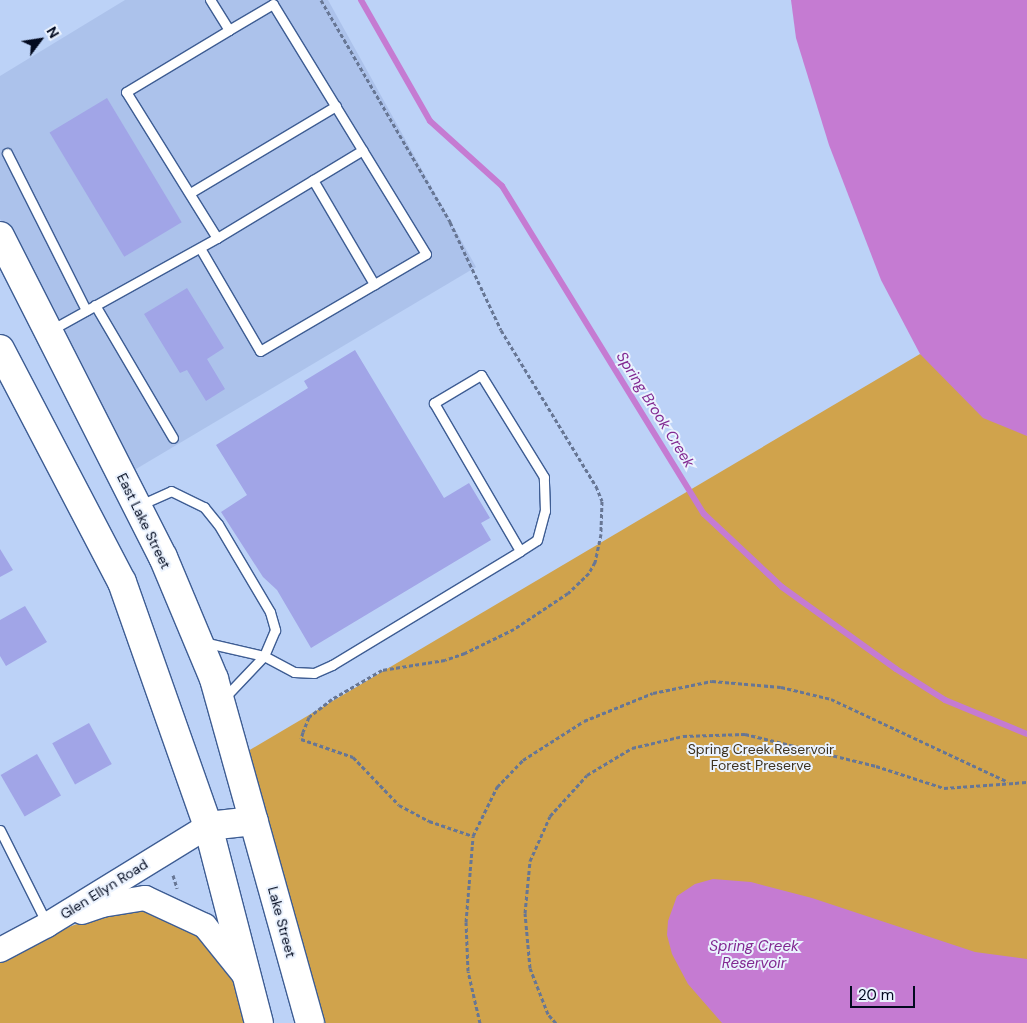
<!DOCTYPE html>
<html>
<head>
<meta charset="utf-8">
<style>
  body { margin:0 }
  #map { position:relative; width:1027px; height:1023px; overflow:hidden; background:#bcd2f7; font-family:"DM Sans",sans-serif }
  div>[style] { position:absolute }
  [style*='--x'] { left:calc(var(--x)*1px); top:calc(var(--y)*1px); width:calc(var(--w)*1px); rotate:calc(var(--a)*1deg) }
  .built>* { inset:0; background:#acc2eb }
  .green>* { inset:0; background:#d0a34c }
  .water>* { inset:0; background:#c57bd2 }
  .stream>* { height:6px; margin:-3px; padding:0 3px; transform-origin:3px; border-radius:3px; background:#c57bd2 }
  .building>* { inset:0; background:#a1a5e7; transform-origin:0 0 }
  .path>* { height:3px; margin-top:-1.5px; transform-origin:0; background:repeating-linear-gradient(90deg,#677694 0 4px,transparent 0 6.5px) }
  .roads { filter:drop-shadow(1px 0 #3e5d93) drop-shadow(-1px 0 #3e5d93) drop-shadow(0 1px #3e5d93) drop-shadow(0 -1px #3e5d93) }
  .lane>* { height:9px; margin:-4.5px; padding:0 4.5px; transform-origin:4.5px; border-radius:4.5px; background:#fff }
  .secondary>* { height:24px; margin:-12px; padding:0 12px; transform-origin:12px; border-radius:12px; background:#fff }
  .primary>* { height:28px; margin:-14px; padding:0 14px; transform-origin:14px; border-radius:14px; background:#fff }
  span { translate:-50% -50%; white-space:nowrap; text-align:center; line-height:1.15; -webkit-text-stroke:4px #eaf2fe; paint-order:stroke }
  .street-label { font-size:14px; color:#020a1f }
  .park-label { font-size:14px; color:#3d321f }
  .water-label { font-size:15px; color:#822891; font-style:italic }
  .north { position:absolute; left:15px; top:15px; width:50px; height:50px; -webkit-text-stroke:4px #eaf2fe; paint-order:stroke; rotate:59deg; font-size:14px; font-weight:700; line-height:20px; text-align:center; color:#020a1f }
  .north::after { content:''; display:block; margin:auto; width:18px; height:22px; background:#020a1f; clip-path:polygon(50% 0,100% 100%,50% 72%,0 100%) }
  .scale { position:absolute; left:850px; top:986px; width:65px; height:22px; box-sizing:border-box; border:2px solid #020a1f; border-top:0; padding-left:6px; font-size:15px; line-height:18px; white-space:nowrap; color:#020a1f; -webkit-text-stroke:4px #eaf2fe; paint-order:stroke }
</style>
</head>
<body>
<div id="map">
  <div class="built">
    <i style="clip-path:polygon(125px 0,328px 0,476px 267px,131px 472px,0 219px,0 76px)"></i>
  </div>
  <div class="green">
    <i style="clip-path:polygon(920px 354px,1027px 412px,1027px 1023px,312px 1023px,238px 757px)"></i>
    <i style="clip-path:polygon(134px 910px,164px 916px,200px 937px,237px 983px,248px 1023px,0 1023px,0 961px,53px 933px,93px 918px)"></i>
  </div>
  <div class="water">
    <i style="clip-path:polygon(791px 0,1027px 0,1027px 436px,983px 418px,920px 354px,881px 280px,829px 145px,796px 38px)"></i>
    <i style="clip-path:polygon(713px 879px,751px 882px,812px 898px,975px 952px,1027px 959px,1027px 1023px,722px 1023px,688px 984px,672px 954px,667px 935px,668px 921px,677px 896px,695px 884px)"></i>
  </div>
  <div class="stream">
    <i style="--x:361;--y:0;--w:139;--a:60.3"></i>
    <i style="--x:430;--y:121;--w:97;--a:42.1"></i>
    <i style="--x:502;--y:186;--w:385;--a:58.4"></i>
    <i style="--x:704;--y:514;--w:107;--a:43.1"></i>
    <i style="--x:782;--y:587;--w:140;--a:35.7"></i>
    <i style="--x:896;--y:669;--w:58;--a:32.3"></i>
    <i style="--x:945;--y:700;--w:89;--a:22.5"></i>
  </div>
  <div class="building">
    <i style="left:107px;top:98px;width:145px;height:67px;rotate:59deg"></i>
    <i style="clip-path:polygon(187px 288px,224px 348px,207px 359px,225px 389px,206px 401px,187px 370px,180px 373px,144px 314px)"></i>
    <i style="clip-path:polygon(355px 350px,444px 498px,469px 483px,490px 518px,481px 523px,491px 540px,311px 648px,277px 590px,263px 577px,221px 512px,247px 495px,216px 445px,308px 388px,304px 381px)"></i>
    <i style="clip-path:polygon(0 549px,13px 570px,0 577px)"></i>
    <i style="clip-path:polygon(25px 606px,47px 642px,6px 666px,0 656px,0 620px)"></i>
    <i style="left:89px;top:723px;width:47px;height:42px;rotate:61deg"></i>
    <i style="left:37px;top:754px;width:48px;height:42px;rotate:60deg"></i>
  </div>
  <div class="path">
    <i style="--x:321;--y:0;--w:257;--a:59.8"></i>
    <i style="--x:450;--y:222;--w:119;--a:64.7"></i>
    <i style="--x:501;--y:330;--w:183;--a:58.7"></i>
    <i style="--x:596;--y:486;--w:16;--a:68"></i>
    <i style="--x:602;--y:501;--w:33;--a:92"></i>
    <i style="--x:601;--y:534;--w:29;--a:102"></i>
    <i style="--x:595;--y:562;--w:13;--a:119"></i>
    <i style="--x:589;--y:573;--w:29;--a:136"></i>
    <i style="--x:568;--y:593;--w:65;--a:146.3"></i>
    <i style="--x:514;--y:629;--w:55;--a:153.9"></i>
    <i style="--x:465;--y:653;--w:21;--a:161"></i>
    <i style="--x:445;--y:660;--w:64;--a:171"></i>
    <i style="--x:382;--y:670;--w:58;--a:149.9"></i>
    <i style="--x:332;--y:699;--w:29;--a:142"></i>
    <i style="--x:309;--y:717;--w:16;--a:112"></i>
    <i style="--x:303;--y:732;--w:7;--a:106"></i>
    <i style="--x:301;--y:739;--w:55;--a:19.1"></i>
    <i style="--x:353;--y:757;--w:66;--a:46.2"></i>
    <i style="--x:399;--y:805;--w:34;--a:28"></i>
    <i style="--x:429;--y:821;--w:46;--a:18.8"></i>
    <i style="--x:173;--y:875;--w:14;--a:73"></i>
    <i style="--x:480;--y:1023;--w:53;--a:-103"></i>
    <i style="--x:468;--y:971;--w:49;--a:-92.3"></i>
    <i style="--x:466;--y:922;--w:86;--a:-85.3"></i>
    <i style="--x:473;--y:836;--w:55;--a:-63.9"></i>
    <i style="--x:497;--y:787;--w:37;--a:-46"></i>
    <i style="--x:523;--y:760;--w:72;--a:-32.6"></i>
    <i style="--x:584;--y:721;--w:74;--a:-22.1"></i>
    <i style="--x:653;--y:693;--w:60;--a:-11.5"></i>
    <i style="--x:712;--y:681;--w:69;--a:5"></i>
    <i style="--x:781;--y:687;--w:51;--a:13.5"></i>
    <i style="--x:831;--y:699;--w:195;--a:25.1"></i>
    <i style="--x:556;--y:1023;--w:12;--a:-132"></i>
    <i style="--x:548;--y:1014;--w:49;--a:-111.4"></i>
    <i style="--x:530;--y:968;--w:55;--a:-95.2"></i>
    <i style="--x:525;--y:913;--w:52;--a:-84.5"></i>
    <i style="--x:530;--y:861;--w:49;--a:-66"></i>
    <i style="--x:550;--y:816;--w:55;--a:-47.9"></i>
    <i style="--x:587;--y:775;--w:52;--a:-31"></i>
    <i style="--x:632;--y:748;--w:52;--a:-13.2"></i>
    <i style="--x:683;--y:736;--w:62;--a:-1.8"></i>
    <i style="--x:745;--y:734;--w:135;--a:13.7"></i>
    <i style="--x:876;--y:766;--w:71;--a:17.9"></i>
    <i style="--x:944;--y:788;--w:83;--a:-4.1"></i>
  </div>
  <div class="roads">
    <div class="lane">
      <i style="--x:7;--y:153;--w:176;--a:63.3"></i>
      <i style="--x:313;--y:180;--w:121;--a:59.6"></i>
      <i style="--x:190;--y:193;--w:170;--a:-30.8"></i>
      <i style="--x:217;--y:238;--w:170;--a:-31.1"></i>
      <i style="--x:200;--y:248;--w:119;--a:59.8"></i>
      <i style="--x:260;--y:351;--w:192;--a:-30.3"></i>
      <i style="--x:426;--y:254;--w:293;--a:-121.5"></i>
      <i style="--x:273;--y:4;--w:51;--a:149.4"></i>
      <i style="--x:95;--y:305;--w:154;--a:59.6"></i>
      <i style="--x:51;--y:330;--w:190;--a:-29"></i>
      <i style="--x:217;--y:238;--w:172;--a:-121.9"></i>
      <i style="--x:126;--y:92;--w:120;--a:-31"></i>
      <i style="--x:229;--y:30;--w:36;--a:-122"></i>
      <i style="--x:140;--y:505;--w:34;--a:-24"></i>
      <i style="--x:171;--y:491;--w:37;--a:26"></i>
      <i style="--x:204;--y:507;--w:22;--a:51"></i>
      <i style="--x:218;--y:524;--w:102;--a:59.4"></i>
      <i style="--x:270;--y:612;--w:19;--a:74"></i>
      <i style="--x:275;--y:630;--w:28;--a:113"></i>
      <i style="--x:264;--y:656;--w:34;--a:28"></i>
      <i style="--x:294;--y:672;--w:20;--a:3"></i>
      <i style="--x:314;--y:673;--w:20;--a:-24"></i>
      <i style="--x:332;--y:665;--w:220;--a:-31.2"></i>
      <i style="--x:520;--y:551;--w:20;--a:-33"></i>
      <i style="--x:537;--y:540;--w:30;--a:-75"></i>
      <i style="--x:545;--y:511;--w:34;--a:-92"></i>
      <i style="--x:544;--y:477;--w:120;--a:-121.7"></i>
      <i style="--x:481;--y:375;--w:55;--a:149.2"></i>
      <i style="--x:434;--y:403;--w:171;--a:59.8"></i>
      <i style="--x:203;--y:642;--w:63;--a:12.9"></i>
      <i style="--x:264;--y:656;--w:57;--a:133.6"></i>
      <i style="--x:0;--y:830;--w:105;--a:63.4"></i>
    </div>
    <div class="secondary">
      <i style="--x:82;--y:912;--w:21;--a:-19"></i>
      <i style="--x:102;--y:905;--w:44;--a:-9.2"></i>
      <i style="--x:145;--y:898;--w:66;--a:25"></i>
      <i style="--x:205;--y:926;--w:65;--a:51.2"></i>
      <i style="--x:0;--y:950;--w:53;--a:-28"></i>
      <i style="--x:47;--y:925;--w:189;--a:-31.6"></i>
    </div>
    <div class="primary">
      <i style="--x:0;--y:236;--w:360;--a:63.1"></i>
      <i style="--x:163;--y:557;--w:132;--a:67.3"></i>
      <i style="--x:214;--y:679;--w:357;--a:74.4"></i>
      <i style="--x:0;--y:349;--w:263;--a:62.4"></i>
      <i style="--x:122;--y:582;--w:259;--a:70.6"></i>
      <i style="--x:208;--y:826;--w:203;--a:75.5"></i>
      <i style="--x:208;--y:826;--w:46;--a:-6.2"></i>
    </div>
  </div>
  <div class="street-label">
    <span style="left:144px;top:521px;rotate:64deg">East Lake Street</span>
    <span style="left:104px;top:889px;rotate:-32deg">Glen Ellyn Road</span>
    <span style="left:282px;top:922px;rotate:75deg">Lake Street</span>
  </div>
  <div class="park-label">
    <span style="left:761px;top:757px">Spring Creek Reservoir<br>Forest Preserve</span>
  </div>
  <div class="water-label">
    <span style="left:655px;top:410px;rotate:58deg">Spring Brook Creek</span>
    <span style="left:754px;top:955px">Spring Creek<br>Reservoir</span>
  </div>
  <div class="north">N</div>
  <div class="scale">20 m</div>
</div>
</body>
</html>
